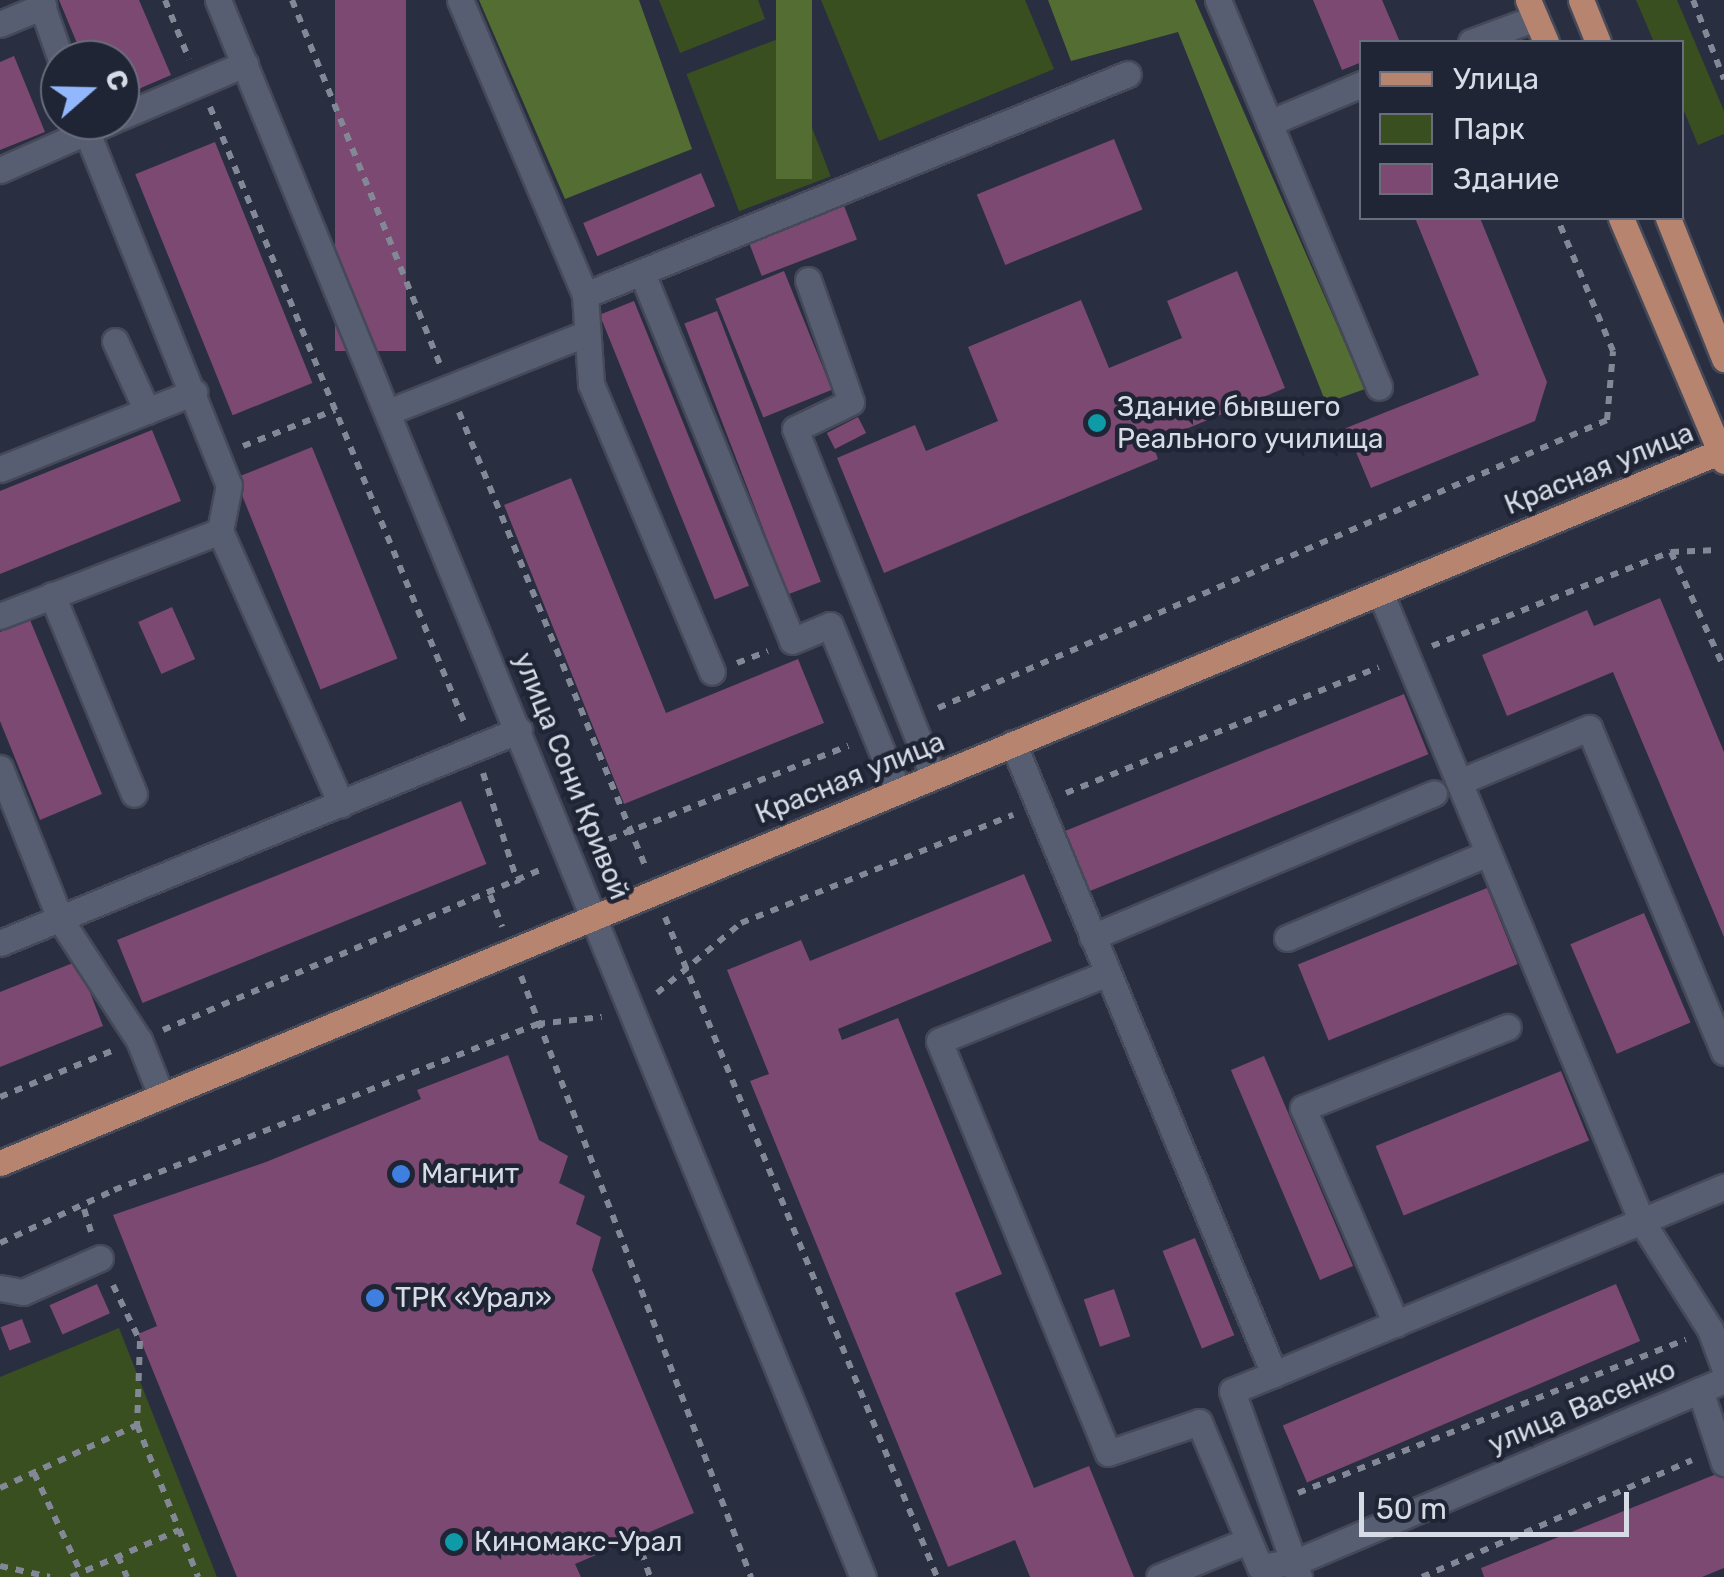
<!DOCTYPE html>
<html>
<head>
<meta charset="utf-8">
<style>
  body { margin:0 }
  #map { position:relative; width:1724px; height:1577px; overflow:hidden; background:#292e40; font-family:Rubik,sans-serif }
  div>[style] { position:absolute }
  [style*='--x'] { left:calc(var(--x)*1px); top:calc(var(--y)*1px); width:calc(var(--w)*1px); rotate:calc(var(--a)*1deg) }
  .green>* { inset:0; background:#3a4f20; transform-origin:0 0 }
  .forest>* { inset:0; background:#536d32; transform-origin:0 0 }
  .building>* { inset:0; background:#7c4973; transform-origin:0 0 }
  .path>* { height:6px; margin-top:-3px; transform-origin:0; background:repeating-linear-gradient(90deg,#838896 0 8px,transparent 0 16px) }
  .roads { filter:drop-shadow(2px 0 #454958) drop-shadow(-2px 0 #454958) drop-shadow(0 2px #454958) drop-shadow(0 -2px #454958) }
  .minor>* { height:25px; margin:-12.5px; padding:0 12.5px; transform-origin:12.5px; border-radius:12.5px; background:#575e71 }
  .major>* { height:25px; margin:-12.5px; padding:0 12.5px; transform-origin:12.5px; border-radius:12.5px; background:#b78470 }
  .dots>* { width:28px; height:28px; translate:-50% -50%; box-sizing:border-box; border:5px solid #1f2535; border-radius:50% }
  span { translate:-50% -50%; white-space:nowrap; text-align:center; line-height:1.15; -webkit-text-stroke:9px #1f2535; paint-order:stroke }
  .poi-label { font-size:28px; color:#d7dbe6 }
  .left { translate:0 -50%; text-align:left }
  .street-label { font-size:28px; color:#d7dbe6 }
  .legend { position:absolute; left:1359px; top:40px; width:325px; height:180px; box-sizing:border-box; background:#1f2535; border:2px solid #696e7c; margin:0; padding:12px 18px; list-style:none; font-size:30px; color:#d7dbe6 }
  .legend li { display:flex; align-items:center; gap:20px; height:50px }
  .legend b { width:50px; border:2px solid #696e7c }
  .north { position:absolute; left:40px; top:40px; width:100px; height:100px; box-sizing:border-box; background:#1f2535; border:2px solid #696e7c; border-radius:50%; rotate:70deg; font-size:28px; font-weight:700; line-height:40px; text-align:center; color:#d7dbe6 }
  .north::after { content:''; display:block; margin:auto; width:35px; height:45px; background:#92b7fd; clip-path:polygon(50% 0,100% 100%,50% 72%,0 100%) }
  .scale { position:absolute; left:1359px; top:1492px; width:270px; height:45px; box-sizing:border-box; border:5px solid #d7dbe6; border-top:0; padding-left:12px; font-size:30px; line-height:35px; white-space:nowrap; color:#d7dbe6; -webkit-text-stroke:8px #1f2535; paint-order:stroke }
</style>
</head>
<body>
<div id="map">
  <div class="green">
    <i style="clip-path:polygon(659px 0,758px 0,765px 19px,680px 53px)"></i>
    <i style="clip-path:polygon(821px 0,1025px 0,1054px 69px,879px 141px)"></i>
    <i style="clip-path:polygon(1636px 0,1677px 0,1724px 111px,1724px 134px,1698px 145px,1682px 106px,1682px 42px,1654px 42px)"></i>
    <i style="left:778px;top:39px;width:147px;height:98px;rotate:69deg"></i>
    <i style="clip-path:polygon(119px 1328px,217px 1577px,0 1577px,0 1377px)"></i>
  </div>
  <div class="forest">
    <i style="clip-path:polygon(479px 0,639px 0,692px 149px,565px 199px)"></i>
    <i style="left:776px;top:0;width:36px;height:179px"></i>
    <i style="clip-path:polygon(1048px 0,1195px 0,1365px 389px,1326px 403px,1178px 32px,1071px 61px)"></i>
  </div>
  <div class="building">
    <i style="clip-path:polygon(59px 0,139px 0,171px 75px,120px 97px,120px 60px,84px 60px)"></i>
    <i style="left:335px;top:0;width:71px;height:351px"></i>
    <i style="clip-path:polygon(1313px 0,1382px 0,1400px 42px,1362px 42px,1362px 62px,1342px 70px)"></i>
    <i style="clip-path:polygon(14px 56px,45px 132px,0 150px,0 62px)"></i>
    <i style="left:1114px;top:139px;width:76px;height:148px;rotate:68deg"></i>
    <i style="left:215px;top:142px;width:260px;height:86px;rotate:68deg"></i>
    <i style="left:701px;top:173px;width:36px;height:128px;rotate:67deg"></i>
    <i style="left:843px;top:203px;width:39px;height:102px;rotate:69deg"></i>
    <i style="clip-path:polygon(1415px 218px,1480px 218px,1547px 382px,1535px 421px,1371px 488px,1346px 428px,1479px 375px)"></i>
    <i style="left:784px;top:271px;width:128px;height:74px;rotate:68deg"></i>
    <i style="clip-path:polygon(1237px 271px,1285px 388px,1152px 443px,1158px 459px,884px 573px,837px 458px,915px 425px,926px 451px,998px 421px,968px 347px,1081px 300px,1109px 368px,1182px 338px,1167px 301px)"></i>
    <i style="left:634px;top:301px;width:307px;height:37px;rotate:68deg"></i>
    <i style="left:717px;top:311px;width:290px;height:35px;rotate:69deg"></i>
    <i style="left:858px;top:417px;width:18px;height:35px;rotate:63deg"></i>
    <i style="clip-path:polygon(152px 430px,181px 501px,0 574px,0 491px)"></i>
    <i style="left:312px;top:447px;width:228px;height:83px;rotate:68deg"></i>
    <i style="clip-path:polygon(571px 478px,666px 713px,798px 659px,824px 723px,624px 804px,504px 505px)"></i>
    <i style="clip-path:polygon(1660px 598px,1724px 752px,1724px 937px,1613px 672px,1507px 716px,1482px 655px,1587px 610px,1594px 626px)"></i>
    <i style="left:172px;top:607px;width:57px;height:37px;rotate:66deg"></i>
    <i style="clip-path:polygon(30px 620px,102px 794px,40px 820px,0 721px,0 632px)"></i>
    <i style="left:1404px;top:694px;width:65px;height:367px;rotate:68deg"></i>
    <i style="left:461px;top:801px;width:68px;height:371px;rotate:68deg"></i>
    <i style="clip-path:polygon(1024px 874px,1052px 941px,838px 1029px,842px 1040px,898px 1018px,1002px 1274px,955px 1293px,1034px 1488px,1089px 1466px,1134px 1577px,1030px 1577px,1015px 1540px,948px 1567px,750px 1081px,769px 1074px,727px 970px,801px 940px,810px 961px)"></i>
    <i style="left:1487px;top:888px;width:82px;height:204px;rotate:68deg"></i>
    <i style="left:1644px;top:913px;width:119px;height:80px;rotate:67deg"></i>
    <i style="clip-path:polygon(78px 961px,103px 1026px,0 1067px,0 992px)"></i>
    <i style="clip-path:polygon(508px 1055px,539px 1140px,568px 1156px,559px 1183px,585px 1196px,576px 1224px,601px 1237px,592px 1270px,694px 1513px,575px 1564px,581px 1577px,237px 1577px,138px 1334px,157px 1326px,113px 1215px,266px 1162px,421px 1099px,417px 1090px)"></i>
    <i style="left:1264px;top:1056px;width:228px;height:36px;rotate:67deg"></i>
    <i style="left:1561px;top:1071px;width:75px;height:200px;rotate:68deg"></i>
    <i style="left:1195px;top:1238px;width:105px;height:35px;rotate:68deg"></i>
    <i style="left:97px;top:1284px;width:32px;height:52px;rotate:66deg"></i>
    <i style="left:1616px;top:1284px;width:62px;height:362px;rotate:67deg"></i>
    <i style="left:1114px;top:1289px;width:50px;height:32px;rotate:71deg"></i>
    <i style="left:22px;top:1319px;width:25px;height:23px;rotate:69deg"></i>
    <i style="clip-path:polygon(1724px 1471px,1724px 1568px,1702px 1577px,1484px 1577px,1481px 1568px)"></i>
  </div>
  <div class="path">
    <i style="--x:165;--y:0;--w:64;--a:67.9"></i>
    <i style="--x:292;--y:0;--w:393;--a:67.9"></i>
    <i style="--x:1693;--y:0;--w:85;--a:68.6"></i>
    <i style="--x:210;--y:107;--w:668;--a:67.55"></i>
    <i style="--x:459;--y:412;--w:493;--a:67.7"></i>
    <i style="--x:243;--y:446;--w:99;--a:-21.4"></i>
    <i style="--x:1671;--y:552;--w:128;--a:65.4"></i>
    <i style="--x:1432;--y:646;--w:257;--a:-21.5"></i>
    <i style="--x:1671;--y:552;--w:47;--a:-2.4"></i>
    <i style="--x:737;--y:663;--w:33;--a:-21"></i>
    <i style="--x:938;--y:708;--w:728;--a:-23.29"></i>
    <i style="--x:1607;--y:420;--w:69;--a:-85"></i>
    <i style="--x:1613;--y:351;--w:144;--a:-112.8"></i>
    <i style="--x:483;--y:773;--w:116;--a:72.5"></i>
    <i style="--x:1066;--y:793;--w:337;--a:-21.9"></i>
    <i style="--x:594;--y:845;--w:273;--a:-21.3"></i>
    <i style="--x:490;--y:895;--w:34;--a:69"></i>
    <i style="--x:665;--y:917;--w:714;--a:67.6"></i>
    <i style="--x:521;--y:976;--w:644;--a:69.06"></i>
    <i style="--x:657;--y:993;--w:109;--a:-39.8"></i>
    <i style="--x:741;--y:923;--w:293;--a:-21.7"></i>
    <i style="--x:163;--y:1030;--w:413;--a:-23"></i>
    <i style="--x:0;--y:1097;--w:123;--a:-22.4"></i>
    <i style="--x:84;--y:1209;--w:24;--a:73"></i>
    <i style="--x:0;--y:1243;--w:126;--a:-24.9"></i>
    <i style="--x:114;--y:1190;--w:454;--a:-21.4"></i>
    <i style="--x:537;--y:1024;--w:65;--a:-6.1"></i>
    <i style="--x:113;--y:1285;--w:62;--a:64.3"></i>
    <i style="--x:140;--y:1341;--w:84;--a:92"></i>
    <i style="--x:137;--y:1425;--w:164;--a:68.1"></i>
    <i style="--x:34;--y:1473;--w:110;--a:64.8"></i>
    <i style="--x:0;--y:1488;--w:151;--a:-24.7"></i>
    <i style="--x:1298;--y:1493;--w:417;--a:-21.6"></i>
    <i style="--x:637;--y:1537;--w:42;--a:72"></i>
    <i style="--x:118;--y:1556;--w:23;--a:67"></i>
    <i style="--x:0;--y:1566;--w:51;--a:12.4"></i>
    <i style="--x:71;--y:1577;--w:118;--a:-23.5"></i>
    <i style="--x:1422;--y:1577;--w:294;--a:-23.4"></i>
  </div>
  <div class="roads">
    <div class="minor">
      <i style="--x:40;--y:0;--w:64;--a:70.7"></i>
      <i style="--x:218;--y:0;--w:1704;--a:67.76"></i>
      <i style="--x:460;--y:0;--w:320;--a:67"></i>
      <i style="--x:585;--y:295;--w:89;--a:86.1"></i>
      <i style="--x:591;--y:384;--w:312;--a:67.2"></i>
      <i style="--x:1218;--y:0;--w:419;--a:67.4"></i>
      <i style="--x:0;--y:24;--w:47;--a:-22.7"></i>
      <i style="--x:1471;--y:42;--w:69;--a:-20.3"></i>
      <i style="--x:120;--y:117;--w:136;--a:-23"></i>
      <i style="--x:82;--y:120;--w:393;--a:68.1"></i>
      <i style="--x:229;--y:485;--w:47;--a:101.1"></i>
      <i style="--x:220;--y:531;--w:299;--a:66.1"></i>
      <i style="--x:1269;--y:123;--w:101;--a:-22.8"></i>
      <i style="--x:0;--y:170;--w:124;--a:-23.9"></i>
      <i style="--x:642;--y:273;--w:397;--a:67.8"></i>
      <i style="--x:792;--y:641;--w:41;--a:-22.8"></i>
      <i style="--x:830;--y:625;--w:179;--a:67.7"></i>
      <i style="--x:808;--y:280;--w:129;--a:70.6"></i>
      <i style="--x:851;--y:402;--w:62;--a:154.3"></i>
      <i style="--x:795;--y:429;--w:373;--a:68.3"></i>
      <i style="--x:585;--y:295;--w:586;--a:-22.15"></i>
      <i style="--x:115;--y:341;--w:77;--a:65.4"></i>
      <i style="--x:388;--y:412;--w:212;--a:-21.6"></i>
      <i style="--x:0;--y:469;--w:209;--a:-21.6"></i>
      <i style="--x:1380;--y:592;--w:682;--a:67.42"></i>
      <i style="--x:1642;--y:1222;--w:127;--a:57.6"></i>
      <i style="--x:1710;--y:1329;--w:40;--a:69.8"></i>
      <i style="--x:52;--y:595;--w:215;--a:67.6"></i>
      <i style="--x:0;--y:616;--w:236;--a:-21.1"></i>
      <i style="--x:1013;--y:743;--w:683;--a:67.53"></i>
      <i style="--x:1274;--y:1374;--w:487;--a:-22.6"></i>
      <i style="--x:0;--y:768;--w:162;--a:68.3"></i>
      <i style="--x:60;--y:919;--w:145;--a:56.9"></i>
      <i style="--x:139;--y:1040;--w:59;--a:68.2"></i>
      <i style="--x:1459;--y:782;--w:141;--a:-22.6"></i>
      <i style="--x:1589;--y:728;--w:351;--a:67.4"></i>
      <i style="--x:1092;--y:937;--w:371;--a:-22.8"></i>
      <i style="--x:1287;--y:938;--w:218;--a:-22.9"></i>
      <i style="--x:0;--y:943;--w:561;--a:-22.31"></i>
      <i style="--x:1108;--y:973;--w:182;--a:158.1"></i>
      <i style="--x:939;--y:1041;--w:445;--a:67.7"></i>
      <i style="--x:1108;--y:1453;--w:96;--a:-18.8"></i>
      <i style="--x:1199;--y:1422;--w:157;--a:67.2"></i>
      <i style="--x:1260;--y:1567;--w:38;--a:-9"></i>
      <i style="--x:1298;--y:1561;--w:463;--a:-23"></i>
      <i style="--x:0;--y:1288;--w:23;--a:10"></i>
      <i style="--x:23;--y:1292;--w:84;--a:-23.8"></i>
      <i style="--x:1396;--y:1324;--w:235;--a:-113.3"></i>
      <i style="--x:1303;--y:1108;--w:220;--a:-21.6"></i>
      <i style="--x:1274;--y:1374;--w:45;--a:158"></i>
      <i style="--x:1232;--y:1391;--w:198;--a:70.2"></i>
      <i style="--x:1700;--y:1390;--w:77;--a:71.8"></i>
      <i style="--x:1159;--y:1577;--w:84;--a:-22.3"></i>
    </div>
    <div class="major">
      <i style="--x:1528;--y:0;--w:46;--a:66.8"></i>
      <i style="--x:1581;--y:0;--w:45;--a:68"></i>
      <i style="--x:1621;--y:218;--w:264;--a:67"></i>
      <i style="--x:1668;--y:218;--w:152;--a:68.3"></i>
      <i style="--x:0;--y:1163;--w:1866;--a:-22.47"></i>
    </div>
  </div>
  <div class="dots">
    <i style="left:1097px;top:423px;background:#0f9aa8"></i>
    <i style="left:401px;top:1174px;background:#3f7fe0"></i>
    <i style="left:375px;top:1298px;background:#3f7fe0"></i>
    <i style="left:454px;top:1542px;background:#0f9aa8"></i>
  </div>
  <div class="poi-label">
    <span class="left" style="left:1117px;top:423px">Здание бывшего<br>Реального училища</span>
    <span class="left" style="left:421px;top:1174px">Магнит</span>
    <span class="left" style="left:395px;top:1298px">ТРК «Урал»</span>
    <span class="left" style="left:474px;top:1542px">Киномакс-Урал</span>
  </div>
  <div class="street-label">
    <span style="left:1599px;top:469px;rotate:-22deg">Красная улица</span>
    <span style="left:571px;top:776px;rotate:68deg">улица Сони Кривой</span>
    <span style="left:850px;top:778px;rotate:-22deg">Красная улица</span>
    <span style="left:1582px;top:1407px;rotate:-23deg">улица Васенко</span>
  </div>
  <ul class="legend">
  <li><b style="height:12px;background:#b78470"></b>Улица</li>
  <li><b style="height:28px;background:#3a4f20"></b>Парк</li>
  <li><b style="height:28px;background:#7c4973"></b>Здание</li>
  </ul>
  <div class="north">С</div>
  <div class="scale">50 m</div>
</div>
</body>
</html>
